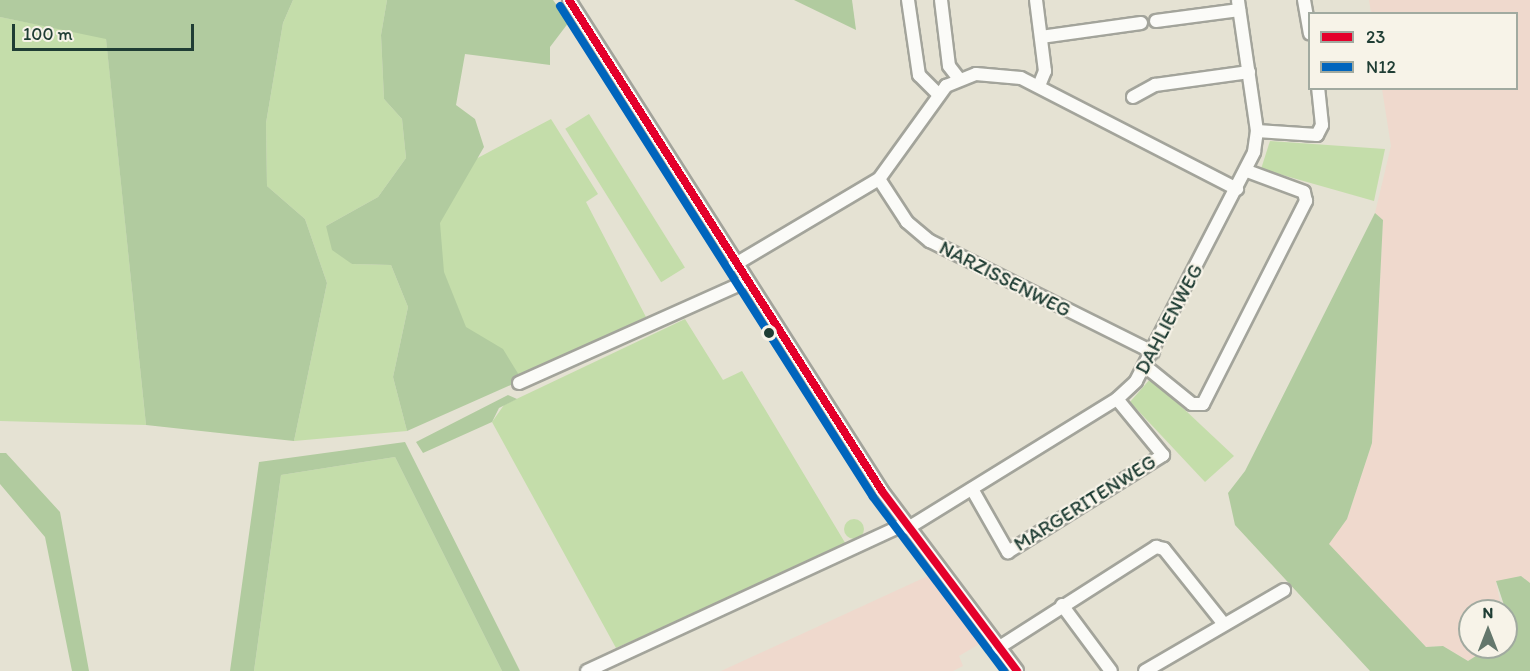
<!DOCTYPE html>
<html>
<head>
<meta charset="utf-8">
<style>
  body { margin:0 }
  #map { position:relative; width:1530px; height:671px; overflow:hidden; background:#e5e2d3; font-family:Itim,sans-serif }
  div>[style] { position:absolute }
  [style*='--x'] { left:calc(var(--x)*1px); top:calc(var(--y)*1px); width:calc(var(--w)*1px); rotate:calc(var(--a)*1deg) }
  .built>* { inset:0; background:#efd9cd }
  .green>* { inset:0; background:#c4ddaa; transform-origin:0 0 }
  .round { border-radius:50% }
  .forest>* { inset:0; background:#b1cb9f }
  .roads { filter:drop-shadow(2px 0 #a3a49b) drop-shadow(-2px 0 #a3a49b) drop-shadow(0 2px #a3a49b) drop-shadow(0 -2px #a3a49b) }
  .minor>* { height:12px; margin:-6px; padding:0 6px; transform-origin:6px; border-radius:6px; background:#fbfbf8 }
  .bus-1>* { height:8px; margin:-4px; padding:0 4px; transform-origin:4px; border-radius:4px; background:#e4002b }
  .bus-2>* { height:8px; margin:-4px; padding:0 4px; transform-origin:4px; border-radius:4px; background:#0065bd }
  .dots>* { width:16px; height:16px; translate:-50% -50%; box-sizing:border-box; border:3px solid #f7f3e8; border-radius:50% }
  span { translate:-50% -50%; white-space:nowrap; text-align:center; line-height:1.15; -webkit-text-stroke:4.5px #f7f3e8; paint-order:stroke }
  .street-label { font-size:20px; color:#1f3d34 }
  .legend { position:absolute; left:1308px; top:12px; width:210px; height:78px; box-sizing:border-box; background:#f7f3e8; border:2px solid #a1aaa0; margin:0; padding:8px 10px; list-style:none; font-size:18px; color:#1f3d34 }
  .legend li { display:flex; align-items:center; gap:12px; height:30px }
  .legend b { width:30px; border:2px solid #a1aaa0 }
  .north { position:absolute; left:1458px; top:599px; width:60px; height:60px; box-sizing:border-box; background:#f7f3e8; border:2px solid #a1aaa0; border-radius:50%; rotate:0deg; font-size:16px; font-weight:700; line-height:24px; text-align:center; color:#1f3d34 }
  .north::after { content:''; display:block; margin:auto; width:21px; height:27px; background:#64776c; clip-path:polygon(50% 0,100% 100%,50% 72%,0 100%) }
  .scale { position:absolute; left:12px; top:24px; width:182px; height:27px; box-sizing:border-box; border:3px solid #1f3d34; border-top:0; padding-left:8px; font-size:18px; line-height:21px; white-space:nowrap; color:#1f3d34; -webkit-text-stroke:4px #f7f3e8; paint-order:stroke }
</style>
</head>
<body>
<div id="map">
  <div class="built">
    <i style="clip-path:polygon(1369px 0,1530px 0,1530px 583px,1521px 576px,1496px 582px,1502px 611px,1470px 611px,1470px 647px,1490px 647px,1468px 661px,1443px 646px,1426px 647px,1328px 544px,1347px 519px,1372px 443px,1383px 220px,1375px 213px,1391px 146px,1382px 89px,1516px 88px,1516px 14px,1371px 13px)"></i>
    <i style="clip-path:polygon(930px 575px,981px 643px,959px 656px,963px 666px,953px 671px,721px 671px)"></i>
  </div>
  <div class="green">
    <i style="clip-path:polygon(293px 0,387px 0,381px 35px,384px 99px,402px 119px,406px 158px,378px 197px,326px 226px,352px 264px,391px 265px,408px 307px,393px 377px,407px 431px,294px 441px,327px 283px,305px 219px,267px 186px,266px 123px,283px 23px)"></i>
    <i style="clip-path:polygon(0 17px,106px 38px,146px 425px,0 421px)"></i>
    <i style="left:589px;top:114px;width:181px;height:28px;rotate:58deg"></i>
    <i style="clip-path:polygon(551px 119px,598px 194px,586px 202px,646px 317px,484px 396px,425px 221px,457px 169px)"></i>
    <i style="clip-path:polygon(1270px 141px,1385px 149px,1374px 201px,1261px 169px)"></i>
    <i style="clip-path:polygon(685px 319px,723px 380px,742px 371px,847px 546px,616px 648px,492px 422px,504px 405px)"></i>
    <i style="clip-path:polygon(1151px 378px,1234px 456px,1205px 482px,1130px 402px)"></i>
    <i style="clip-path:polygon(395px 457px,502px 671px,254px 671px,281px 475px)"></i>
    <i class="round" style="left:844px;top:519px;width:20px;height:20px"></i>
  </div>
  <div class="forest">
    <i style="clip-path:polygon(0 0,293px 0,283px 23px,266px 123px,267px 186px,305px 219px,327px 283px,294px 441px,146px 425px,106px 39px,0 17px)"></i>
    <i style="clip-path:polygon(387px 0,553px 0,569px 22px,550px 47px,550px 65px,465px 54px,456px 105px,475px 119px,484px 147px,440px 223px,444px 272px,466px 327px,503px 349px,522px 380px,407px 431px,393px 377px,408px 307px,391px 265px,352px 264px,332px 250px,326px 226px,378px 197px,406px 158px,402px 119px,384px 99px,381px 35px)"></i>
    <i style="clip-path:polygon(794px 0,852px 0,856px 30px)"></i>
    <i style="clip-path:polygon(1375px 213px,1383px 220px,1372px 443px,1347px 519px,1329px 544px,1426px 647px,1443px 646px,1468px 661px,1490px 647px,1506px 647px,1506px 611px,1496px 581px,1521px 576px,1530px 583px,1530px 671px,1370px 671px,1235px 525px,1228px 493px,1245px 471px)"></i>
    <i style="clip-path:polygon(508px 395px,517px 399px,499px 408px,492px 422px,423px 453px,416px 442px)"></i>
    <i style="clip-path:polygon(405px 442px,520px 671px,502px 671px,395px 457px,281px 475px,254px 671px,230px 671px,259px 462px)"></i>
    <i style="clip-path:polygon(0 453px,6px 453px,60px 512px,89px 671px,72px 671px,45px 537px,0 484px)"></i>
  </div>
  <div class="roads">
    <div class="minor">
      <i style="--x:569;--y:0;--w:582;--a:57.48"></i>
      <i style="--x:882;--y:491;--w:225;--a:53.1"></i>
      <i style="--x:908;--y:0;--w:76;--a:81.7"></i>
      <i style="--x:919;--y:75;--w:28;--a:45"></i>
      <i style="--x:941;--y:0;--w:66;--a:83.1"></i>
      <i style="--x:949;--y:66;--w:16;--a:52"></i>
      <i style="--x:1036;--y:0;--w:72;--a:82.8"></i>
      <i style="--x:1045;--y:71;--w:16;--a:112"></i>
      <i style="--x:1304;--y:0;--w:34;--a:80"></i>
      <i style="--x:1156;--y:21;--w:84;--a:-7.5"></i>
      <i style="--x:1041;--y:37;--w:101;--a:-8"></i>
      <i style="--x:1133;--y:97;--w:25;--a:-29"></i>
      <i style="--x:1155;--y:85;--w:95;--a:-7.9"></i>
      <i style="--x:1257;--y:131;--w:60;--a:3.8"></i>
      <i style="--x:1317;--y:135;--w:11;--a:-63"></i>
      <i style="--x:1322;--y:125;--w:37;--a:-96"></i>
      <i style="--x:879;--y:179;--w:51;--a:56.9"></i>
      <i style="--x:907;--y:222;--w:30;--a:40"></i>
      <i style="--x:930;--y:241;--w:249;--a:26.5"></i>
      <i style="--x:734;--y:265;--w:169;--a:-30.7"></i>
      <i style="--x:879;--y:179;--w:115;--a:-54.2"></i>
      <i style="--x:946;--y:86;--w:32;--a:-22"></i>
      <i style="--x:976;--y:74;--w:45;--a:5.1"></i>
      <i style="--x:1021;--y:78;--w:243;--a:27.2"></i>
      <i style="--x:1145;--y:366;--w:60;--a:39"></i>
      <i style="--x:1192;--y:404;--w:11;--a:0"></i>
      <i style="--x:1203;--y:404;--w:228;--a:-63.1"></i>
      <i style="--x:1306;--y:201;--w:9;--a:-103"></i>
      <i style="--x:1304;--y:192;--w:61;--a:-159.8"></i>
      <i style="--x:519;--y:383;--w:248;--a:-24.1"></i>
      <i style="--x:972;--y:489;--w:73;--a:60.3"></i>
      <i style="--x:1008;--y:552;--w:183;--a:-32"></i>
      <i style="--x:1163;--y:455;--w:72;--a:-129.4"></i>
      <i style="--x:908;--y:528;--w:246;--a:-31.7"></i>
      <i style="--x:1117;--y:399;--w:26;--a:-43"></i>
      <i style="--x:1136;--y:381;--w:258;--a:-62.7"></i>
      <i style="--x:1254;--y:152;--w:21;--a:-82"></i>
      <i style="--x:1257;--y:131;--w:132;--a:-98.3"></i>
      <i style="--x:1062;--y:605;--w:82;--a:53.4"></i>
      <i style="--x:998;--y:648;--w:188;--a:-32.6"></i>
      <i style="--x:1156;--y:547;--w:8;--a:14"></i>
      <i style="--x:1164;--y:549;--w:95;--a:51.4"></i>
      <i style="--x:587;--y:671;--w:350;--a:-24.8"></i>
      <i style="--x:1145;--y:671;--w:161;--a:-30.2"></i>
    </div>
  </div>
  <div class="bus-1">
    <i style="--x:569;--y:0;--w:582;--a:57.48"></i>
    <i style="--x:882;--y:491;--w:225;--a:53.1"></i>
  </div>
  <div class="bus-2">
    <i style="--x:560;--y:6;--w:582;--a:57.48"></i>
    <i style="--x:873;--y:497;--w:218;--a:53"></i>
  </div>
  <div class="dots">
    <i style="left:769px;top:333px;background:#1f3d34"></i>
  </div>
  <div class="street-label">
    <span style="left:1005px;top:279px;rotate:27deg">NARZISSENWEG</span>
    <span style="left:1169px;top:319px;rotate:-62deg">DAHLIENWEG</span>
    <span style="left:1085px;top:503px;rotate:-32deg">MARGERITENWEG</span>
  </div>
  <ul class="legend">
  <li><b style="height:8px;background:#e4002b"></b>23</li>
  <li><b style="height:8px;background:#0065bd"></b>N12</li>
  </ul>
  <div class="north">N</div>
  <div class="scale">100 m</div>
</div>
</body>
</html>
